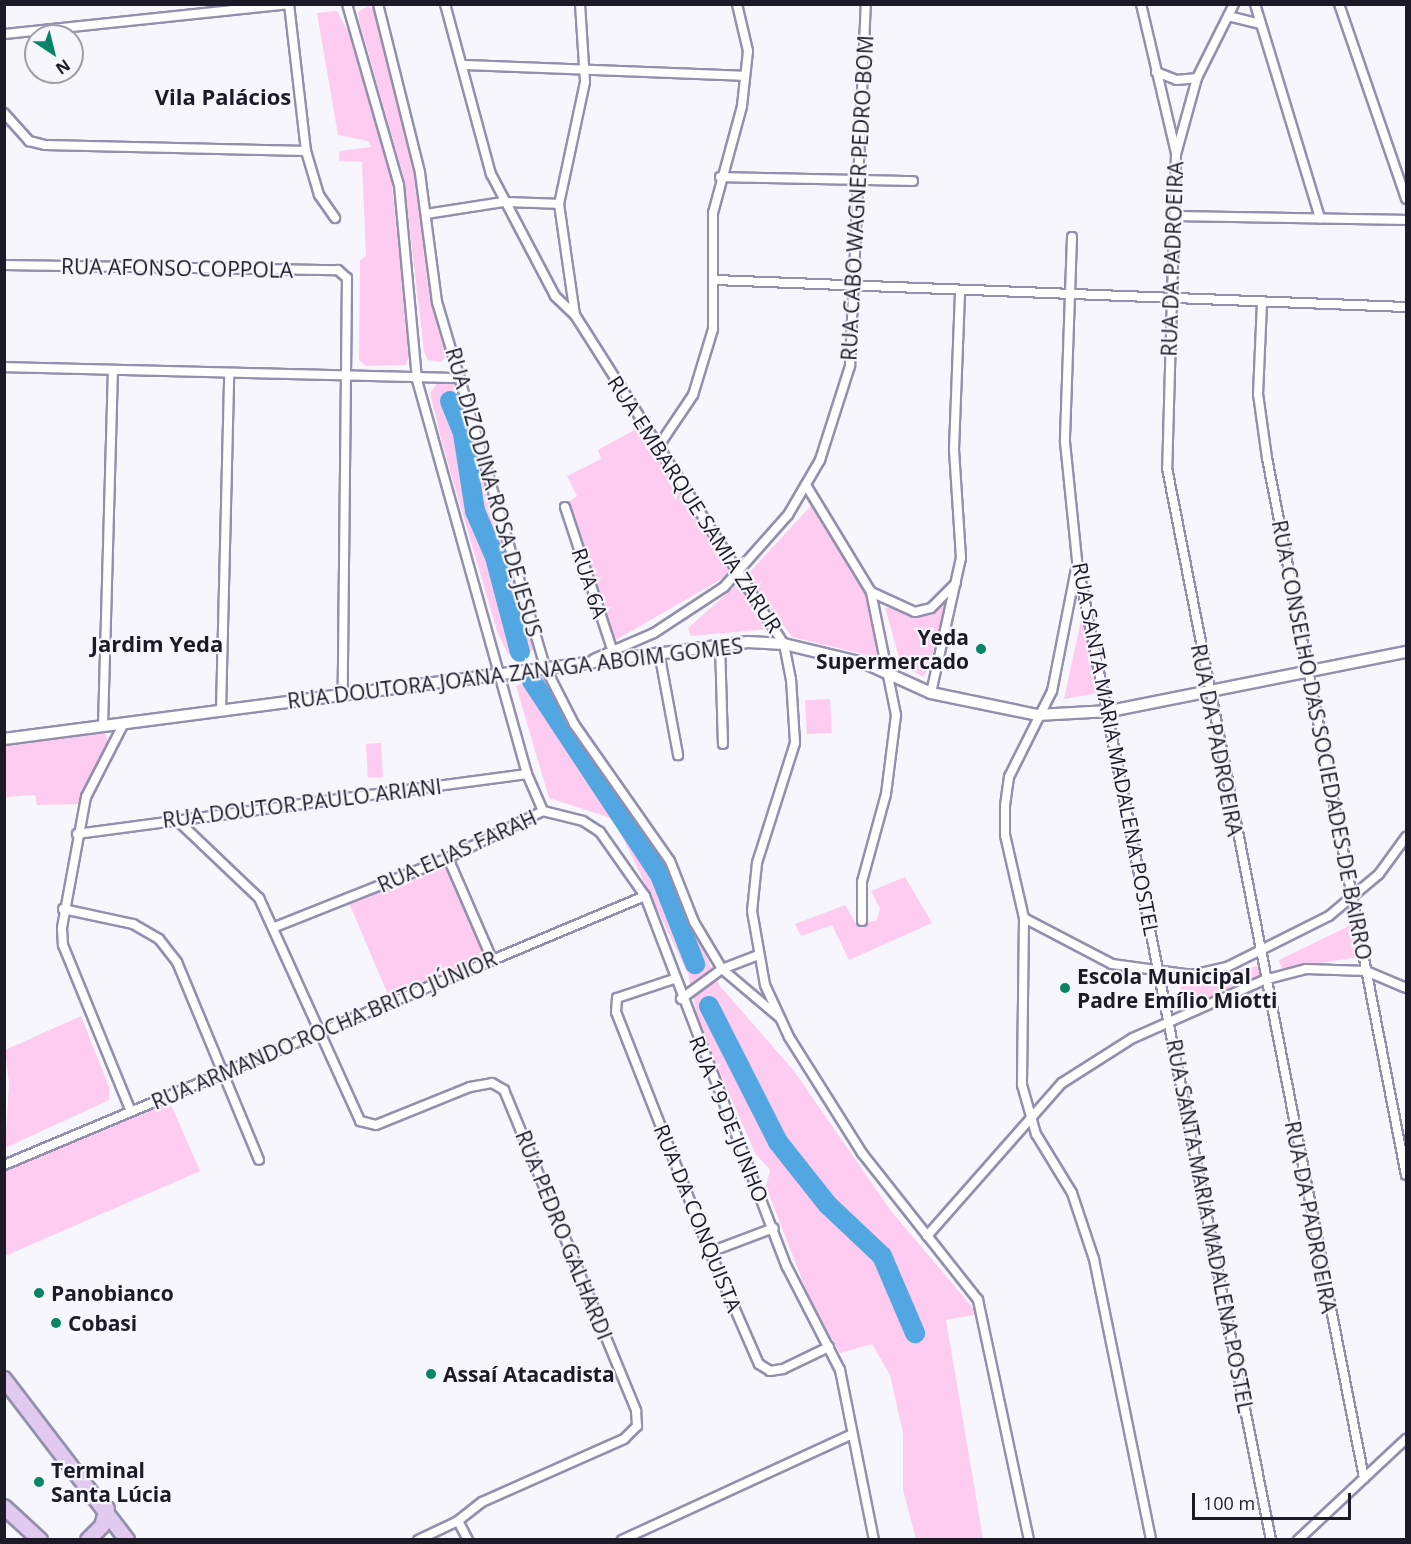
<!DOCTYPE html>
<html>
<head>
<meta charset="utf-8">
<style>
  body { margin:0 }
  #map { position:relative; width:1411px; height:1544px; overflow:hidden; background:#f6f6fc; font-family:"Open Sans",sans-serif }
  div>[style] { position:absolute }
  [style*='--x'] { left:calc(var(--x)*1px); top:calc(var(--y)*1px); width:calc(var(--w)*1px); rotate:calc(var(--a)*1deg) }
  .green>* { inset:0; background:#feccf0; transform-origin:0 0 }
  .river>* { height:20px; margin:-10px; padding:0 10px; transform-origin:10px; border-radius:10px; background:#52a7e2 }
  .roads { filter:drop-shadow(2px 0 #9390ae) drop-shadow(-2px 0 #9390ae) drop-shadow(0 2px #9390ae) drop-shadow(0 -2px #9390ae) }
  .minor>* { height:8px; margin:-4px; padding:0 4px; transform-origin:4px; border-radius:4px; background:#fff }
  .tertiary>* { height:10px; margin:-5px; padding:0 5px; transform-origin:5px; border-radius:5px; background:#fff }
  .primary>* { height:14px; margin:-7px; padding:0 7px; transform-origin:7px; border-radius:7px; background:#e1c9ef }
  .dots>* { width:16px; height:16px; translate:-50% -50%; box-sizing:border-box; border:3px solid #f6f6fc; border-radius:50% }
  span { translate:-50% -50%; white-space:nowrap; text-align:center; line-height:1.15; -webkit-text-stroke:4.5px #f6f6fc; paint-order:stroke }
  .street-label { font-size:21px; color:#1c1a26 }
  .poi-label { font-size:21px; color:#1c1a26; font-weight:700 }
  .right { translate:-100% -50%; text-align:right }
  .left { translate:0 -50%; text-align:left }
  .neighbourhood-label { font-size:22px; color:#1c1a26; font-weight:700 }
  .frame { position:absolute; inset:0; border:6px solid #1c1a26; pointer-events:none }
  .north { position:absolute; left:24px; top:24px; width:60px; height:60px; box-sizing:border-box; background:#f6f6fc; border:2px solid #9f9ea6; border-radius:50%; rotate:145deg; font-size:16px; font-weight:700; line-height:24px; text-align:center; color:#1c1a26 }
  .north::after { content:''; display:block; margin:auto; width:21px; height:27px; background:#078567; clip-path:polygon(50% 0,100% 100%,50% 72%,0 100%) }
  .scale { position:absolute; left:1192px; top:1493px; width:159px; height:27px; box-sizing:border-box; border:3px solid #1c1a26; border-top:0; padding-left:8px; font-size:18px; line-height:21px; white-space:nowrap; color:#1c1a26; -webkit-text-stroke:4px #f6f6fc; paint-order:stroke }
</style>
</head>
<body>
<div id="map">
  <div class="green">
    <i style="clip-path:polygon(368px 6px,376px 11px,415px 168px,449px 352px,441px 362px,428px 360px,424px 352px,404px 179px,359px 20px,358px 12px)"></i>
    <i style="clip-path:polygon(337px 11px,356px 47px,391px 176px,410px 356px,405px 365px,366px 366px,359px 360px,360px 260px,366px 256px,362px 162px,339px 161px,339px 151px,371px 147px,368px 141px,338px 135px,317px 13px)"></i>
    <i style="clip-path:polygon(438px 382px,457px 384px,504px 537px,533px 649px,529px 655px,508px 654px,497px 631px,442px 443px,430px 393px)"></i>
    <i style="clip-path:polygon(645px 424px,737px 570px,607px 645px,562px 506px,577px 496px,567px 476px,601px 459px,598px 450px)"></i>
    <i style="clip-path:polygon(811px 506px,868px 597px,886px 649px,883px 659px,792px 637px,747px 575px)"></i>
    <i style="clip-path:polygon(741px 581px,770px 629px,691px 636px,688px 628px)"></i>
    <i style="clip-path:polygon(952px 598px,924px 677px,901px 665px,885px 607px,920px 615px)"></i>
    <i style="clip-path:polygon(1082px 616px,1106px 692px,1064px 699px)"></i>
    <i style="clip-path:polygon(536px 677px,546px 679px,572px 730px,663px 859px,719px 985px,794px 1071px,891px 1211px,978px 1314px,946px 1320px,983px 1539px,916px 1539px,903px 1490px,903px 1433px,890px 1375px,872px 1344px,840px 1353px,810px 1300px,766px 1187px,770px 1170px,755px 1153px,699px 1024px,688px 974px,614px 819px,549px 798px,516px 686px)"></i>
    <i style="left:830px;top:699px;width:34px;height:25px;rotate:87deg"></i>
    <i style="clip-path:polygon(105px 732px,108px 742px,79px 804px,37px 805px,35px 795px,5px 797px,4px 745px)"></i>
    <i style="left:381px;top:743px;width:34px;height:15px;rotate:87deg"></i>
    <i style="left:446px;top:860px;width:106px;height:106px;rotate:67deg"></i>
    <i style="clip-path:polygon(905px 877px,932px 923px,849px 960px,832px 925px,801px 936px,795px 924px,845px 905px,857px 925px,877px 920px,880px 909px,871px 891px)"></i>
    <i style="clip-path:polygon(1355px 923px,1359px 957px,1282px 969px,1279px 960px)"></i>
    <i style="clip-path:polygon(1258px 966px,1260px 978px,1185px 1006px,1179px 981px)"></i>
    <i style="clip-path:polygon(81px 1016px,109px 1087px,109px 1100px,5px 1148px,9px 1084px,5px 1050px)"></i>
    <i style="clip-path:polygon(167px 1096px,200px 1171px,5px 1256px,5px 1163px)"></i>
  </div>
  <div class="river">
    <i style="--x:450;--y:401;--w:35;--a:68"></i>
    <i style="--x:463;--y:434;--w:78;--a:81.1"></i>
    <i style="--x:475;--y:511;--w:50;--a:66.5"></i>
    <i style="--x:495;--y:557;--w:98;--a:75.3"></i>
    <i style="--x:532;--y:681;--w:232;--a:56.6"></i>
    <i style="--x:660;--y:875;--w:96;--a:68.5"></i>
    <i style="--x:709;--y:1006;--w:153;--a:63.1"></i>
    <i style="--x:778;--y:1142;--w:80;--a:51.6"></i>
    <i style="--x:828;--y:1205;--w:74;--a:43.4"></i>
    <i style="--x:882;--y:1256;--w:84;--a:66.8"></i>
  </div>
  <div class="roads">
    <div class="minor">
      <i style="--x:289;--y:4;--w:148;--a:83.4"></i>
      <i style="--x:306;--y:151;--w:46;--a:73.5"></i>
      <i style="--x:319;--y:195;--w:28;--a:55"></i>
      <i style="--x:347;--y:4;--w:188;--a:74"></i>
      <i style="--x:399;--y:185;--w:196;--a:84.7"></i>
      <i style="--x:417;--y:380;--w:409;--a:74.4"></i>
      <i style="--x:527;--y:774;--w:40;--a:66.6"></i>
      <i style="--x:378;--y:4;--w:174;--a:76"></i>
      <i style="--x:420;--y:173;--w:130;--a:82.5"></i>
      <i style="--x:437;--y:302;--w:381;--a:73.5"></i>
      <i style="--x:545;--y:667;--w:64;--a:63"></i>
      <i style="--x:574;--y:724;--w:167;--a:55"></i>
      <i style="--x:670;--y:861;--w:66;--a:68.5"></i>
      <i style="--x:694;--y:922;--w:55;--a:59.2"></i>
      <i style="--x:722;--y:969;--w:76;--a:40.2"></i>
      <i style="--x:445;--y:4;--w:176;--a:74.9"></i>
      <i style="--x:491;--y:174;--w:138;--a:62.3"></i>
      <i style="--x:555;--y:296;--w:28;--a:44"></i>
      <i style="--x:580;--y:4;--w:78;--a:86.3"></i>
      <i style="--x:585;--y:82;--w:125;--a:102"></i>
      <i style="--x:559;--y:204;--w:112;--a:81.8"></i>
      <i style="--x:575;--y:315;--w:390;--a:57.6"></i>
      <i style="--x:784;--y:644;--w:36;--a:79"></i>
      <i style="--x:791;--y:679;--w:64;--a:86.4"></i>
      <i style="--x:795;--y:743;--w:126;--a:107.6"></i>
      <i style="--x:757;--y:863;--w:48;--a:95.9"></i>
      <i style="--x:752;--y:911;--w:75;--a:80"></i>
      <i style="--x:765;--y:985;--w:57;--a:65.2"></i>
      <i style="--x:789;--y:1037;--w:137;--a:57.8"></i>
      <i style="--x:862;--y:1153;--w:187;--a:51.7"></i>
      <i style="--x:978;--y:1300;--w:245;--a:78"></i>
      <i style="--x:1141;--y:4;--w:153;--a:76.8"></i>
      <i style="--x:1234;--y:4;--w:83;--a:116.6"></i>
      <i style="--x:1197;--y:78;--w:79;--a:105.4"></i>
      <i style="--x:1176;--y:154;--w:314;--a:91.6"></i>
      <i style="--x:1167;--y:468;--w:1029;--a:78.96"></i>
      <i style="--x:1255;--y:4;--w:224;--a:73.1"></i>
      <i style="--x:1339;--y:4;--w:206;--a:71"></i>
      <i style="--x:1228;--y:16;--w:34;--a:14"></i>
      <i style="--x:4;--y:34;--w:286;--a:-6"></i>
      <i style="--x:463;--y:65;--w:282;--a:2.2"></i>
      <i style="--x:1156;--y:72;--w:22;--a:21"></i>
      <i style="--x:1177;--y:80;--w:20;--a:-6"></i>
      <i style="--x:4;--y:113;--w:38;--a:48"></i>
      <i style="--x:29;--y:141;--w:16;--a:14"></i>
      <i style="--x:45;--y:145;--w:261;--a:1.3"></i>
      <i style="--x:720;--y:177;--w:193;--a:1.2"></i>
      <i style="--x:426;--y:214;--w:78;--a:-8.9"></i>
      <i style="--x:503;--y:202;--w:56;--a:2"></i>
      <i style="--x:1178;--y:216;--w:228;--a:1"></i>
      <i style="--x:1072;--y:237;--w:205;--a:92"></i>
      <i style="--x:1065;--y:442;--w:120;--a:84.2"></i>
      <i style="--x:1077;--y:561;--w:998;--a:78.79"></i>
      <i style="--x:4;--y:265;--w:334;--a:0.9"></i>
      <i style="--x:338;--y:270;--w:12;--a:42"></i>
      <i style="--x:347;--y:278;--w:416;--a:90.6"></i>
      <i style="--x:715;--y:280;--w:692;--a:2.24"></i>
      <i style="--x:1262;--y:303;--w:91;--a:92.5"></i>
      <i style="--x:1258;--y:394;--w:65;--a:82"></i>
      <i style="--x:1267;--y:458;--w:730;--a:79.03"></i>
      <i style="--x:4;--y:367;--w:456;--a:1.4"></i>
      <i style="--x:660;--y:444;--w:59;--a:-56"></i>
      <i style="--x:693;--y:395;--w:69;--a:-73.1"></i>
      <i style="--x:713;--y:329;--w:116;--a:-90"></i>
      <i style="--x:713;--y:213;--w:111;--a:-74.8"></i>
      <i style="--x:742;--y:106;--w:55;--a:-83.8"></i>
      <i style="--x:748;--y:51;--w:48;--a:-103.2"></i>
      <i style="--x:806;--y:485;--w:125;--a:58.7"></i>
      <i style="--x:871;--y:592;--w:126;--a:78.5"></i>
      <i style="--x:896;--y:715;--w:80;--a:97.2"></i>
      <i style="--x:886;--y:794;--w:91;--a:105.3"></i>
      <i style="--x:862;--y:882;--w:39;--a:90"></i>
      <i style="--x:565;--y:507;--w:156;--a:71.7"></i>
      <i style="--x:1076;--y:569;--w:124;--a:101.1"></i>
      <i style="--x:1052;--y:691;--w:96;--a:116.6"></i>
      <i style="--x:1009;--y:777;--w:29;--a:98"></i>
      <i style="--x:1005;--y:806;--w:29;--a:90"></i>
      <i style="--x:1005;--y:835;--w:85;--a:77.1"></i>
      <i style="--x:1024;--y:918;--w:167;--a:90.7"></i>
      <i style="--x:1022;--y:1085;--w:51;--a:74.1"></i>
      <i style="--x:1036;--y:1134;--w:69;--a:58.6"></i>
      <i style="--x:1072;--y:1193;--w:70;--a:71.6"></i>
      <i style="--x:1094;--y:1259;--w:287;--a:78.5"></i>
      <i style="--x:871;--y:592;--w:48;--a:24.4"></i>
      <i style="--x:915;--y:612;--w:16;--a:-14"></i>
      <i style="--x:931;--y:608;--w:35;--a:-45"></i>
      <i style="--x:720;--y:644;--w:100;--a:88.3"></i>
      <i style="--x:659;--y:652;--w:105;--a:79.5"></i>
      <i style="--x:594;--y:659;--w:65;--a:-23.4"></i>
      <i style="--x:654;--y:633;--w:84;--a:-33.3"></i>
      <i style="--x:724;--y:587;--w:96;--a:-48.4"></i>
      <i style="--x:788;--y:515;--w:64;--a:-59.8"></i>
      <i style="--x:820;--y:460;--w:99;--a:-72.3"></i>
      <i style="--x:850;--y:366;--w:362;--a:-87.5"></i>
      <i style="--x:931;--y:693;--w:138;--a:-77.5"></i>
      <i style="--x:961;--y:558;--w:109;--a:-93.7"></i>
      <i style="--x:954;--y:449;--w:159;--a:-87.8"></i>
      <i style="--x:221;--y:710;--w:337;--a:-88.6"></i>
      <i style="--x:124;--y:723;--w:83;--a:117.2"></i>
      <i style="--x:86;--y:797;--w:133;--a:100.4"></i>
      <i style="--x:62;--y:928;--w:17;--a:87"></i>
      <i style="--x:63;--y:945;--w:180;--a:67.8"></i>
      <i style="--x:103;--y:726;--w:356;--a:-88.4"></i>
      <i style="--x:176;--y:819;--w:115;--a:43.6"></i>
      <i style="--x:259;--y:898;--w:245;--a:65.6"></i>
      <i style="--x:360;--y:1121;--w:16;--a:14"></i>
      <i style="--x:376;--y:1125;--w:101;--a:-22"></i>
      <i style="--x:470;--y:1087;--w:22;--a:-10"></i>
      <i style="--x:492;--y:1083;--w:14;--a:30"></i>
      <i style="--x:504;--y:1090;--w:347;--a:67.6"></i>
      <i style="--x:636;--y:1411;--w:15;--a:86"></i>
      <i style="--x:637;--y:1426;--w:18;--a:135"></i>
      <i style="--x:624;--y:1439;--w:155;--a:156.1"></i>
      <i style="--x:482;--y:1502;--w:31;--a:142"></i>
      <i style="--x:458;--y:1521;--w:44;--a:154.6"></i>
      <i style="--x:77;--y:834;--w:454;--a:-7.6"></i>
      <i style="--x:448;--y:858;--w:110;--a:66.5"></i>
      <i style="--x:63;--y:909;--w:72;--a:12.1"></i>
      <i style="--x:133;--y:924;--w:30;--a:30"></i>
      <i style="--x:159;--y:939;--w:29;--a:52"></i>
      <i style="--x:177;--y:962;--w:214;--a:67.5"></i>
      <i style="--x:1024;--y:918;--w:99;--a:27.6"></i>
      <i style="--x:1112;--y:964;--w:81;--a:7.8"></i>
      <i style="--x:1192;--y:975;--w:36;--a:-13"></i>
      <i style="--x:1227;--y:967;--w:114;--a:-26.6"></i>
      <i style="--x:1329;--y:916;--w:65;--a:-40"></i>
      <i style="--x:1379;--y:874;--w:46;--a:-53.9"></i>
      <i style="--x:275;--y:927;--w:186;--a:-21.7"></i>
      <i style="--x:448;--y:858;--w:106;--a:-26.3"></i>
      <i style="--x:543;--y:811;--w:41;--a:14"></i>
      <i style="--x:583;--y:821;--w:20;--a:33"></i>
      <i style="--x:600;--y:832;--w:78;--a:54.9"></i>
      <i style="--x:645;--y:896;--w:397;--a:69.1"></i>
      <i style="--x:787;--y:1267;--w:116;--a:62.8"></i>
      <i style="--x:840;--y:1370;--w:173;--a:78.7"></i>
      <i style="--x:674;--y:979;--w:60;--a:161.6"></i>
      <i style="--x:617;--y:998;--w:14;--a:94"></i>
      <i style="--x:616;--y:1012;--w:258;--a:68.6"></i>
      <i style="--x:710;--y:1252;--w:122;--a:66.4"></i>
      <i style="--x:759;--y:1364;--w:13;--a:32"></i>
      <i style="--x:770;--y:1371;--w:13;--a:-9"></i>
      <i style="--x:783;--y:1369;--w:51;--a:-25.6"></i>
      <i style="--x:681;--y:999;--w:51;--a:-36.2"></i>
      <i style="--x:722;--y:969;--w:39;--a:-21"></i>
      <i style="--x:4;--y:1165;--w:695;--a:-22.77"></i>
      <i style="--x:927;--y:1236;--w:204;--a:-48.6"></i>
      <i style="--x:1062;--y:1083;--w:84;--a:-32.4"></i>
      <i style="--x:1133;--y:1038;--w:143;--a:-23.9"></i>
      <i style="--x:1264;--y:980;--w:43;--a:-14.7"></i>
      <i style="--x:1306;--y:969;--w:60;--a:1.9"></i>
      <i style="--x:1366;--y:971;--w:43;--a:23"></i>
      <i style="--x:710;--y:1252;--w:68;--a:-20.6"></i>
      <i style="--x:458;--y:1521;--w:21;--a:62"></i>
      <i style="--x:622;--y:1540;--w:253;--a:-24.7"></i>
      <i style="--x:1298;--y:1540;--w:148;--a:-43.1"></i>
    </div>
    <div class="tertiary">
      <i style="--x:4;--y:739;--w:750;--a:-7.43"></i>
      <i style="--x:748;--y:642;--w:36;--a:3"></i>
      <i style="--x:784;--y:644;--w:85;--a:13.5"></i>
      <i style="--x:867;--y:664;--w:70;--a:24.4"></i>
      <i style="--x:931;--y:693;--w:108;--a:11.7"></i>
      <i style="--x:1037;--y:715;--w:73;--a:-3.1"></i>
      <i style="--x:1110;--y:711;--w:302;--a:-11.3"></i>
    </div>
    <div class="primary">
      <i style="--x:4;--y:1379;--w:203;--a:52.6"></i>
      <i style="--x:4;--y:1507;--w:49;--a:42.5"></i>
      <i style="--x:88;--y:1540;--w:20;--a:-45"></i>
      <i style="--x:102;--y:1526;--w:18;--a:-74"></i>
    </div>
  </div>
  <div class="dots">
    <i style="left:981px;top:649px;background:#078567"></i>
    <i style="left:1065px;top:988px;background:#078567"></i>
    <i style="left:39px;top:1293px;background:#078567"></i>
    <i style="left:56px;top:1323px;background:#078567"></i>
    <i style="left:431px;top:1374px;background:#078567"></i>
    <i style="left:39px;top:1482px;background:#078567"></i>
  </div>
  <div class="street-label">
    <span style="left:857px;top:198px;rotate:-87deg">RUA CABO WAGNER PEDRO BOM</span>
    <span style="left:1172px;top:259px;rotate:-88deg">RUA DA PADROEIRA</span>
    <span style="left:177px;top:268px;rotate:1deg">RUA AFONSO COPPOLA</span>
    <span style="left:494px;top:492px;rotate:74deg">RUA DIZODINA ROSA DE JESUS</span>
    <span style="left:695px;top:504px;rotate:57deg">RUA EMBARQUE SAMIA ZARUR</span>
    <span style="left:590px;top:583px;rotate:72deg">RUA 6A</span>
    <span style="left:515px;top:673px;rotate:-7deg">RUA DOUTORA JOANA ZANAGA ABOIM GOMES</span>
    <span style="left:1217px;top:740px;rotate:79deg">RUA DA PADROEIRA</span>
    <span style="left:1322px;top:740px;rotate:79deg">RUA CONSELHO DAS SOCIEDADES DE BAIRRO</span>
    <span style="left:1116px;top:749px;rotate:79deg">RUA SANTA MARIA MADALENA POSTEL</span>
    <span style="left:302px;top:803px;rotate:-7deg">RUA DOUTOR PAULO ARIANI</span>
    <span style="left:457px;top:851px;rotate:-24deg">RUA ELIAS FARAH</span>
    <span style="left:324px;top:1030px;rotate:-23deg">RUA ARMANDO ROCHA BRITO JÚNIOR</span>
    <span style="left:729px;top:1119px;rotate:68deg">RUA 19 DE JUNHO</span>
    <span style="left:1311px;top:1217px;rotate:79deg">RUA DA PADROEIRA</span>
    <span style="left:698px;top:1218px;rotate:68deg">RUA DA CONQUISTA</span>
    <span style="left:1210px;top:1226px;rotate:79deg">RUA SANTA MARIA MADALENA POSTEL</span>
    <span style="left:564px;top:1235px;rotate:68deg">RUA PEDRO GALHARDI</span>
  </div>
  <div class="poi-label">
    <span class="right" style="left:969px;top:649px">Yeda<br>Supermercado</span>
    <span class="left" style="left:1077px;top:988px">Escola Municipal<br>Padre Emílio Miotti</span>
    <span class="left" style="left:51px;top:1293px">Panobianco</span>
    <span class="left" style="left:68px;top:1323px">Cobasi</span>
    <span class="left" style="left:443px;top:1374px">Assaí Atacadista</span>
    <span class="left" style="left:51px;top:1482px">Terminal<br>Santa Lúcia</span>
  </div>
  <div class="neighbourhood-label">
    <span style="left:223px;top:97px">Vila Palácios</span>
    <span style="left:157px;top:644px">Jardim Yeda</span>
  </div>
  <div class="frame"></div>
  <div class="north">N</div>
  <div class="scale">100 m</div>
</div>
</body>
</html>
